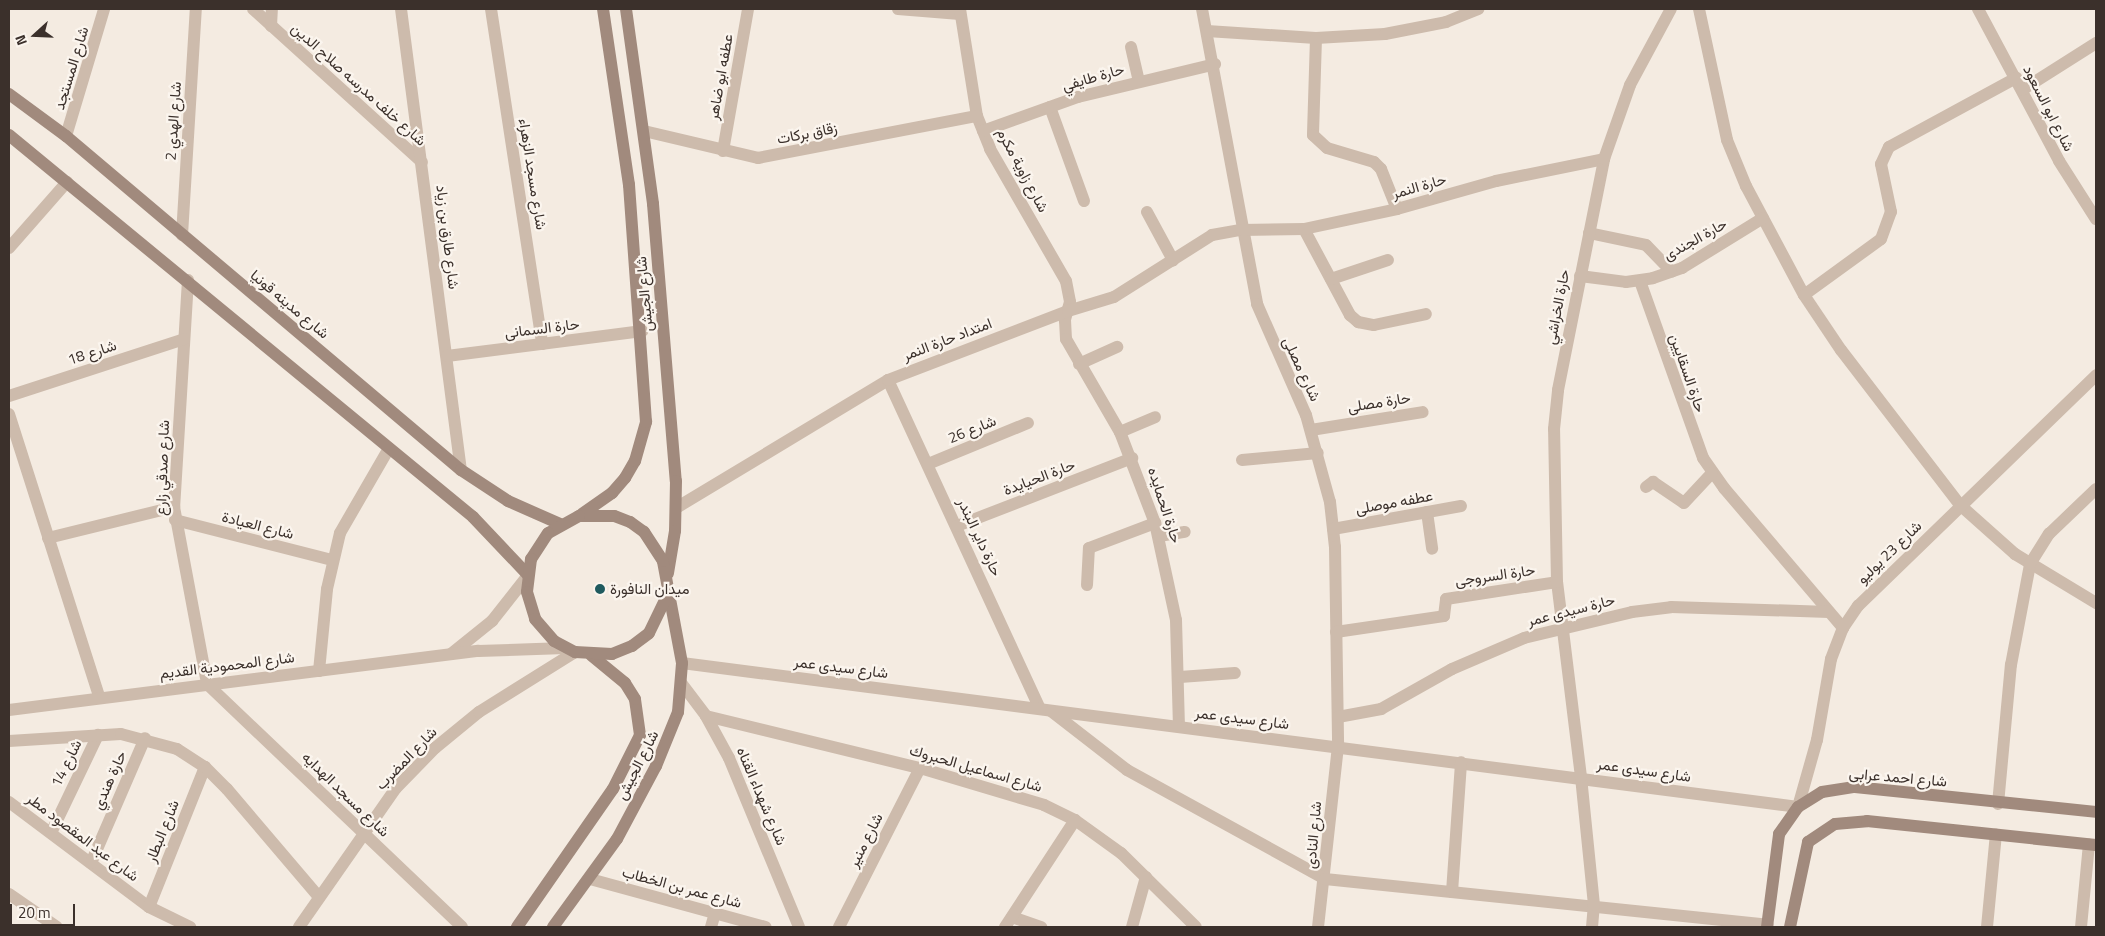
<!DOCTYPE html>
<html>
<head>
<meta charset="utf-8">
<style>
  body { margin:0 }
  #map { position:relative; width:2105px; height:936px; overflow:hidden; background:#f4ebe1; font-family:"Titillium Web",Vazirmatn,sans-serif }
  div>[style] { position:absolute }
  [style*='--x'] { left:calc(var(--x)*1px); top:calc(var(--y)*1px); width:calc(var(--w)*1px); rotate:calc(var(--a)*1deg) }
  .minor>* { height:12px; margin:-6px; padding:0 6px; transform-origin:6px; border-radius:6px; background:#cdbbac }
  .tertiary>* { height:12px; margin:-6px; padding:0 6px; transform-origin:6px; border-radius:6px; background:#cdbbac }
  .secondary>* { height:12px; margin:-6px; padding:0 6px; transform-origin:6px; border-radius:6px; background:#a18a7d }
  .dots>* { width:14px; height:14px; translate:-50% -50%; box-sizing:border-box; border:2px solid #fbf5ee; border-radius:50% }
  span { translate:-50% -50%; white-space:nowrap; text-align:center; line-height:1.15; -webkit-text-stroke:4.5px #fbf5ee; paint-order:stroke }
  .street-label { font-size:15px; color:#3b302b }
  .poi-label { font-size:15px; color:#3b302b }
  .left { translate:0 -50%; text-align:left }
  .frame { position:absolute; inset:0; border:10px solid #3b302b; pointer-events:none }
  .north { position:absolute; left:10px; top:10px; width:50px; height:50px; -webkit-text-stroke:4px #fbf5ee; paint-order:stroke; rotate:250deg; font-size:14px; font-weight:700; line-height:20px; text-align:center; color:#3b302b }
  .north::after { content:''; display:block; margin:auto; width:18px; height:22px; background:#3b302b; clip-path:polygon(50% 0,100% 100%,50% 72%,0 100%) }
  .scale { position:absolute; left:10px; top:904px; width:65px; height:22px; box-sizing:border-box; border:2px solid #3b302b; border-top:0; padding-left:6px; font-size:15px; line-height:18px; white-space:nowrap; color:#3b302b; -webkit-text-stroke:4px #fbf5ee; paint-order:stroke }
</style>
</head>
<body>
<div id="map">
  <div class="minor">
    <i style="--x:253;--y:9;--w:228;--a:42.2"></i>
    <i style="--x:401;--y:9;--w:465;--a:82.6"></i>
    <i style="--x:491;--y:9;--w:339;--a:81.3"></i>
    <i style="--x:898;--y:9;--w:62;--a:4.6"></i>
    <i style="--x:960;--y:9;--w:108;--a:81"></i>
    <i style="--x:977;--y:116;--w:35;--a:68"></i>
    <i style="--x:990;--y:149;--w:152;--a:60.1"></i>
    <i style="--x:1066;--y:281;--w:21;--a:79"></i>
    <i style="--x:1070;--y:302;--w:19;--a:106"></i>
    <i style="--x:1065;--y:320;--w:19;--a:87"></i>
    <i style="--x:1066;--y:339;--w:108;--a:59.9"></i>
    <i style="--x:1120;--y:432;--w:97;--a:69"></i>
    <i style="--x:1155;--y:523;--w:99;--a:77.8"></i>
    <i style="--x:1176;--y:620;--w:106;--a:88.4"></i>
    <i style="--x:1202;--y:9;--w:300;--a:79.4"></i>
    <i style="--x:1257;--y:304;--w:121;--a:66.2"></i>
    <i style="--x:1306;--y:415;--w:90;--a:74.6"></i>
    <i style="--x:1330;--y:502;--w:45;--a:83.7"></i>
    <i style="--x:1335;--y:547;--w:199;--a:89.1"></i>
    <i style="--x:1338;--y:746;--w:182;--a:96.3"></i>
    <i style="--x:1699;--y:9;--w:134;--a:77.9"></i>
    <i style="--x:1727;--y:140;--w:50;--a:67.6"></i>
    <i style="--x:1746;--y:186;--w:123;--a:62"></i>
    <i style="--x:1804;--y:295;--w:66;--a:56.1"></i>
    <i style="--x:1841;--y:350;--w:195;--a:52.5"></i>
    <i style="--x:1960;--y:505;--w:74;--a:41.7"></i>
    <i style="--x:2015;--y:554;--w:95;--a:31.2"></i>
    <i style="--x:1978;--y:9;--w:172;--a:61.9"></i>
    <i style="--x:2059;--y:161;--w:69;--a:57.5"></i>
    <i style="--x:271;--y:26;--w:17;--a:-87"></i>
    <i style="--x:1207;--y:31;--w:109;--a:3.7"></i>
    <i style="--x:1316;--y:38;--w:69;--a:-3.3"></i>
    <i style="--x:1385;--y:34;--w:62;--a:-11.1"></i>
    <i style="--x:1446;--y:22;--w:35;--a:-22"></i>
    <i style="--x:1316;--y:38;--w:97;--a:91.8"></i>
    <i style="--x:1313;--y:135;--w:19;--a:43"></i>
    <i style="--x:1327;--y:148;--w:49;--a:16.6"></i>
    <i style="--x:1374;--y:162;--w:10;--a:45"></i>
    <i style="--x:1381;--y:169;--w:43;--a:68.2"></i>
    <i style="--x:1131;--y:47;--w:35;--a:77"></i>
    <i style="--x:2022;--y:90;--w:88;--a:-32.4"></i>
    <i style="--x:1050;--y:107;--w:100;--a:70.1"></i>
    <i style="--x:644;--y:131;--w:117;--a:13.3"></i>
    <i style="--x:758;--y:158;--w:223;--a:-10.9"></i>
    <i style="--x:983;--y:131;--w:101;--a:-19.7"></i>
    <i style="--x:1078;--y:97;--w:141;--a:-13.5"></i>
    <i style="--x:66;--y:136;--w:133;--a:-73.3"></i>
    <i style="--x:723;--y:151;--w:144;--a:-80"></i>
    <i style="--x:1147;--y:212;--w:55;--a:61.6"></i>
    <i style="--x:1304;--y:229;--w:98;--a:61.9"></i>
    <i style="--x:1350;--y:315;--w:11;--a:41"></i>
    <i style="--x:1358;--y:322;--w:16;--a:11"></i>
    <i style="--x:1374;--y:325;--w:53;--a:-11.9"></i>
    <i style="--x:1589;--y:233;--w:58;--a:11.9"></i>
    <i style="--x:1646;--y:245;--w:37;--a:46"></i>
    <i style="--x:182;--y:235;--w:226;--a:-86.5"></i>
    <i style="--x:9;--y:248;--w:88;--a:-48.7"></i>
    <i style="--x:1580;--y:276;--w:46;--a:7.4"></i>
    <i style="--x:1626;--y:282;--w:27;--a:-8"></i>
    <i style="--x:1653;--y:278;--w:31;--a:-19"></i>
    <i style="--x:1682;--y:268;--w:95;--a:-31.7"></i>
    <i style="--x:1331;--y:279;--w:60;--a:-18.4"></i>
    <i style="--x:188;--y:280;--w:227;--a:93.5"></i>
    <i style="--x:174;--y:507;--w:180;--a:79.4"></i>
    <i style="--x:207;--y:684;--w:352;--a:43.6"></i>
    <i style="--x:1640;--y:281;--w:188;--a:70.4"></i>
    <i style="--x:1703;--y:458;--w:37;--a:55"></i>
    <i style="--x:1724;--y:488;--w:184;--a:49.6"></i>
    <i style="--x:1804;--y:295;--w:95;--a:-36"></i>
    <i style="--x:1881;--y:239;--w:29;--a:-70"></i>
    <i style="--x:1891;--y:212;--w:49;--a:-101.8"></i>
    <i style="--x:1881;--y:164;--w:19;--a:-65"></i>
    <i style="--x:1889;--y:147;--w:145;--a:-28.5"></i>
    <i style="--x:447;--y:356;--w:197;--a:-7.3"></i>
    <i style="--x:1079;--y:364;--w:42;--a:-24.1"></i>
    <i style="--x:888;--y:380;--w:362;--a:65.2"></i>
    <i style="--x:9;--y:396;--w:184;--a:-18"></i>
    <i style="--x:9;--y:414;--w:296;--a:72.3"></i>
    <i style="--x:1311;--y:430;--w:113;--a:-9.1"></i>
    <i style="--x:1120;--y:432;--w:38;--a:-23"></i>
    <i style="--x:1242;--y:460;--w:76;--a:-5.3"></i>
    <i style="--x:928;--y:464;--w:108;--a:-22.3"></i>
    <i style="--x:1646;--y:487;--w:9;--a:-36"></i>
    <i style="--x:1653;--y:482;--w:37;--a:34"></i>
    <i style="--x:1684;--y:503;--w:41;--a:-47"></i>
    <i style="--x:676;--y:508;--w:248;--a:-31.1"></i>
    <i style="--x:888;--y:380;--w:193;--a:-21"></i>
    <i style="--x:1068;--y:311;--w:48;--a:-16.9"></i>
    <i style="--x:1114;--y:297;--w:116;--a:-32.3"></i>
    <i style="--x:1212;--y:235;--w:29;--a:-10"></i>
    <i style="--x:1241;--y:230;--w:63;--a:-0.9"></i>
    <i style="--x:1304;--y:229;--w:95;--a:-12.1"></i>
    <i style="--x:1397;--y:209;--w:103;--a:-15.8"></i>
    <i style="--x:1496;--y:181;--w:110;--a:-11.5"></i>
    <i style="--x:1427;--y:512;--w:37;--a:82"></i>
    <i style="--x:175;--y:520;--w:162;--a:14.3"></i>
    <i style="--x:957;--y:526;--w:188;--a:-21.2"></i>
    <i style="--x:1333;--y:529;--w:130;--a:-10.2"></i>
    <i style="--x:1159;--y:536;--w:26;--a:-9"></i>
    <i style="--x:48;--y:538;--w:130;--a:-13.8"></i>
    <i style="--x:1087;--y:585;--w:37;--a:-87"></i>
    <i style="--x:1089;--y:548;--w:71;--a:-20.7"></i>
    <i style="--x:1336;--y:632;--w:109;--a:-8.4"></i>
    <i style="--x:1444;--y:616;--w:17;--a:-83"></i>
    <i style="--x:1446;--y:599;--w:112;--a:-8.7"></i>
    <i style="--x:682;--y:663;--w:1125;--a:7.35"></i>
    <i style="--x:319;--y:671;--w:82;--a:-84.4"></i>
    <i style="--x:327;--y:589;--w:57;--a:-76.9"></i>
    <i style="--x:340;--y:533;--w:98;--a:-60"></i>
    <i style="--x:1180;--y:677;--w:55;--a:-4.2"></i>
    <i style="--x:682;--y:684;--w:40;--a:53"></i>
    <i style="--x:706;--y:716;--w:48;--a:61.3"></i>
    <i style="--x:729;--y:758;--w:183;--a:67.5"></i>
    <i style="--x:1051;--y:711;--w:96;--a:37.8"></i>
    <i style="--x:1127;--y:770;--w:226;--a:28.8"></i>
    <i style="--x:1325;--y:879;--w:445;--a:5.9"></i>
    <i style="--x:706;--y:716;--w:220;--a:13.7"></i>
    <i style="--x:920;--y:768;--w:129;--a:16.6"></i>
    <i style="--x:1044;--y:805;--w:34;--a:26"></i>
    <i style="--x:1075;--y:820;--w:57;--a:35.7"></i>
    <i style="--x:1121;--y:853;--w:105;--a:44.6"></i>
    <i style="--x:1338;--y:717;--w:44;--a:-10.5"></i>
    <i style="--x:1381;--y:709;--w:81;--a:-29.4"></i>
    <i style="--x:1452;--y:669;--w:78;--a:-23.3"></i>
    <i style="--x:1524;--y:638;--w:111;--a:-13.5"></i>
    <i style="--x:1632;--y:612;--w:39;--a:-7"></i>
    <i style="--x:1671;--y:607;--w:158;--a:1.8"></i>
    <i style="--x:9;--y:802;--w:175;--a:36.9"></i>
    <i style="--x:149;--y:907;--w:46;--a:26"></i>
    <i style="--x:1998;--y:804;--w:140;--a:-84.7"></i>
    <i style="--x:2011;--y:665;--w:103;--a:-79.3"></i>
    <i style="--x:2030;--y:564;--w:36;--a:-58"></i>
    <i style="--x:2049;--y:534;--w:65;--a:-43.8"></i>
    <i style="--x:51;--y:833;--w:109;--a:-64.4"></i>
    <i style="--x:91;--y:863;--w:136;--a:-66.6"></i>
    <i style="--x:590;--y:879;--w:182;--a:15.3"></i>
    <i style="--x:1452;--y:892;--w:130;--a:-86"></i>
    <i style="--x:9;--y:894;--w:58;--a:34.5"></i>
    <i style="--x:149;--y:907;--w:151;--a:-68.2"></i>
    <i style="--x:1012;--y:917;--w:31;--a:19"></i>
    <i style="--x:711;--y:927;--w:15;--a:-74"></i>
    <i style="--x:839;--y:927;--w:178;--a:-63"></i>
    <i style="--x:1005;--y:927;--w:128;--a:-56.8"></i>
    <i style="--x:1132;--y:927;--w:52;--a:-74.4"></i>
    <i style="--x:1592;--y:927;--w:22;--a:-85"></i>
    <i style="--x:1594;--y:905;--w:129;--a:-95.8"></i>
    <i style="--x:1581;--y:777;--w:196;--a:-97"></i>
    <i style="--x:1557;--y:582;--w:153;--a:-91.1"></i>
    <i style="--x:1554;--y:429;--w:39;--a:-84"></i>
    <i style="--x:1558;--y:390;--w:236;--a:-78.7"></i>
    <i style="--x:1604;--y:159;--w:78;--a:-70.6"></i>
    <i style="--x:1630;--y:85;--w:86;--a:-61.7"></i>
    <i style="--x:1987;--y:927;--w:93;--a:-84.5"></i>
    <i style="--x:2081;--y:927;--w:83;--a:-84.5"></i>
  </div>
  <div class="tertiary">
    <i style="--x:451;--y:654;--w:53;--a:-38.8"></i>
    <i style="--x:492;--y:621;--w:55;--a:-51.7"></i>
    <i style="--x:9;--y:710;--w:473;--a:-7.2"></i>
    <i style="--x:478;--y:651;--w:87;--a:-2"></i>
    <i style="--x:9;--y:741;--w:112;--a:-3.6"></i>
    <i style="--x:121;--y:734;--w:58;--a:15"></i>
    <i style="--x:177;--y:749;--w:33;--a:33"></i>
    <i style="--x:205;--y:767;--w:31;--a:45"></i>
    <i style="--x:227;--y:789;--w:142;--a:49.6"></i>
    <i style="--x:1798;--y:807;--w:70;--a:-74.2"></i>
    <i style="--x:1817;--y:740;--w:82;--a:-80.2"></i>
    <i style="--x:1831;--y:659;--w:33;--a:-69"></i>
    <i style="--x:1843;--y:628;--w:27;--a:-56"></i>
    <i style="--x:1858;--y:606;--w:332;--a:-44.1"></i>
    <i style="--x:299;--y:927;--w:169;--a:-55.1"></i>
    <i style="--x:396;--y:788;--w:56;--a:-45.7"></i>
    <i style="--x:435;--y:748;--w:57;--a:-39.3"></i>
    <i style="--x:479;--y:712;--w:113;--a:-32"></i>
  </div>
  <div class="secondary">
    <i style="--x:626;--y:9;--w:197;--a:82.1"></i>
    <i style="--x:653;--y:204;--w:278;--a:85.3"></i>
    <i style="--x:676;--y:481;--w:50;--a:91.1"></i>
    <i style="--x:675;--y:531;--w:43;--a:99.5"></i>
    <i style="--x:9;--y:94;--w:71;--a:36.4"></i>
    <i style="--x:66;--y:136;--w:517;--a:40.22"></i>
    <i style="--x:461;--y:470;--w:56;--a:33.4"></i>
    <i style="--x:508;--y:501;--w:57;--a:23.9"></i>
    <i style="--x:9;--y:135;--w:601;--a:39.46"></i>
    <i style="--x:473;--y:517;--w:79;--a:46.5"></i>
    <i style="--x:582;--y:514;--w:37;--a:-35"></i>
    <i style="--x:612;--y:493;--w:20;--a:-49"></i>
    <i style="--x:625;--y:478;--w:20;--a:-60"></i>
    <i style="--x:635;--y:461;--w:41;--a:-74.2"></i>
    <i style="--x:646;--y:422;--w:238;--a:-94.1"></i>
    <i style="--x:629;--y:185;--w:178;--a:-98.4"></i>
    <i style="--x:517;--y:927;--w:168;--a:-55.2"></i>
    <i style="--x:613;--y:789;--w:60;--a:-63.4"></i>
    <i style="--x:640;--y:735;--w:36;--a:-98"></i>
    <i style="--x:635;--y:699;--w:19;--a:-122"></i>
    <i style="--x:625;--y:683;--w:44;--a:-140.5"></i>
    <i style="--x:553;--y:927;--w:109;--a:-54"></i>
    <i style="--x:617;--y:839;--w:83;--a:-61.9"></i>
    <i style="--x:656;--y:766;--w:58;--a:-67.8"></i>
    <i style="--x:678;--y:712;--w:49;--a:-85.3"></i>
    <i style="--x:682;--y:663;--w:104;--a:-100.6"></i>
    <i style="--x:663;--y:561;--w:35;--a:-123"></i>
    <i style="--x:644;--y:532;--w:17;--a:-144"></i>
    <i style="--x:630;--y:522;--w:17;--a:-159"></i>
    <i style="--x:614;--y:516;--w:35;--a:180"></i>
    <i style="--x:579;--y:516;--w:35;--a:151"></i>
    <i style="--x:548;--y:533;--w:31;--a:123"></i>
    <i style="--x:531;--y:559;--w:33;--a:97"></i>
    <i style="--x:527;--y:592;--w:28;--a:73"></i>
    <i style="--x:535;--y:619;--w:29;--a:49"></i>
    <i style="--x:554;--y:641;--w:24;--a:28"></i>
    <i style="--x:575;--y:652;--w:37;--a:3"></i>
    <i style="--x:612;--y:654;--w:22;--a:-22"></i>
    <i style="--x:632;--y:646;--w:21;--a:-37"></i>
    <i style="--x:649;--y:633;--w:41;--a:-64.1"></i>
    <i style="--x:1767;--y:927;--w:94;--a:-82.6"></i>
    <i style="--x:1779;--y:834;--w:33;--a:-55"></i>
    <i style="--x:1798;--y:807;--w:28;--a:-32"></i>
    <i style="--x:1822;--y:792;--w:33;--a:-9"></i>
    <i style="--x:1855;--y:787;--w:242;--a:5.9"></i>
    <i style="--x:1790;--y:927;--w:87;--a:-78"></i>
    <i style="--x:1808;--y:842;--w:32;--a:-34"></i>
    <i style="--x:1835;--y:824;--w:32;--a:-5"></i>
    <i style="--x:1867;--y:821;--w:230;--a:6"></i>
  </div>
  <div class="dots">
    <i style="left:600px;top:589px;background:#1f5a5e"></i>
  </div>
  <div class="street-label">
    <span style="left:71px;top:68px;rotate:-73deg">شارع المستجد</span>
    <span style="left:720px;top:77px;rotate:-80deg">عطفه ابو ضاهر</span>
    <span style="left:1093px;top:77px;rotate:-16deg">حارة طايفي</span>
    <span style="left:359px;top:84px;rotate:42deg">شارع خلف مدرسه صلاح الدين</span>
    <span style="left:2049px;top:108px;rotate:63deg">شارع ابو السعود</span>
    <span style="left:173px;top:121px;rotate:-86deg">شارع الهدي 2</span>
    <span style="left:807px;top:133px;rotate:-11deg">زقاق بركات</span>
    <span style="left:1023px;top:170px;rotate:62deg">شارع زاوية مكرم</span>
    <span style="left:533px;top:174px;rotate:81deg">شارع مسجد الزهراء</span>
    <span style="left:1419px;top:186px;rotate:-16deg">حارة النمر</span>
    <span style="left:448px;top:237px;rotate:83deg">شارع طارق بن زياد</span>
    <span style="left:1695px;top:239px;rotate:-29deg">حارة الجندى</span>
    <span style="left:644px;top:294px;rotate:-95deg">شارع الجيش</span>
    <span style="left:290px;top:304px;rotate:40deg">شارع مدينه قونيا</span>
    <span style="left:1557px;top:307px;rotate:-79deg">حارة الخراشي</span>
    <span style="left:542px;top:328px;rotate:-7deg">حارة السمانى</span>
    <span style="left:947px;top:339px;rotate:-21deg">امتداد حارة النمر</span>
    <span style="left:92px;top:352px;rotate:-18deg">شارع 18</span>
    <span style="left:1302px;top:369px;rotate:65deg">شارع مصلى</span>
    <span style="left:1688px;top:373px;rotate:71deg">حارة السقايين</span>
    <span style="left:1379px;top:402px;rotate:-9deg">حارة مصلى</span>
    <span style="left:972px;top:429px;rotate:-22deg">شارع 26</span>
    <span style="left:162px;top:468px;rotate:-88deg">شارع صدقي زارع</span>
    <span style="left:1039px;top:477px;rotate:-21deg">حارة الحيايدة</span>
    <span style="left:1394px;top:502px;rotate:-10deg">عطفه موصلى</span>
    <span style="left:1165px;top:505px;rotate:72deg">حارة الحمايده</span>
    <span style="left:258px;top:525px;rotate:14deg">شارع العيادة</span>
    <span style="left:980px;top:537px;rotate:65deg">حارة داير البندر</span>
    <span style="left:1889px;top:552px;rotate:-44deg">شارع 23 يوليو</span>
    <span style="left:1495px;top:575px;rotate:-8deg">حارة السروجى</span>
    <span style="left:1571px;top:610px;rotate:-14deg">حارة سيدى عمر</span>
    <span style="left:227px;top:665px;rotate:-7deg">شارع المحمودية القديم</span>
    <span style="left:841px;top:667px;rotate:7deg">شارع سيدى عمر</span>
    <span style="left:1242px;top:718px;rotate:7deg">شارع سيدى عمر</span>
    <span style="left:406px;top:758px;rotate:-46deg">شارع المضرب</span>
    <span style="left:66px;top:763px;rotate:-64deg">شارع 14</span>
    <span style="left:637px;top:765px;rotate:-63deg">شارع الجيش</span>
    <span style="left:976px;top:768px;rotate:16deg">شارع اسماعيل الحبروك</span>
    <span style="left:1644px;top:770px;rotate:8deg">شارع سيدى عمر</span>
    <span style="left:1898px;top:777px;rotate:5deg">شارع احمد عرابى</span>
    <span style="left:109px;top:780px;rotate:-66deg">حارة هندي</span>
    <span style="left:346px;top:794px;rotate:44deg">شارع مسجد الهدايه</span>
    <span style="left:762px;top:796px;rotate:67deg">شارع شهداء القناه</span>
    <span style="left:162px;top:831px;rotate:-68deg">شارع البطار</span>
    <span style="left:1313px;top:835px;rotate:-85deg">شارع النادى</span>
    <span style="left:83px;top:837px;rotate:37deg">شارع عبد المقصود مطر</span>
    <span style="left:865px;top:840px;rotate:-63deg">شارع منير</span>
    <span style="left:682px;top:887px;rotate:15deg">شارع عمر بن الخطاب</span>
  </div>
  <div class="poi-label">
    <span class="left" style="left:610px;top:589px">ميدان النافورة</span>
  </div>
  <div class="frame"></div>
  <div class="north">N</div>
  <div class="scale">20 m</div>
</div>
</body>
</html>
